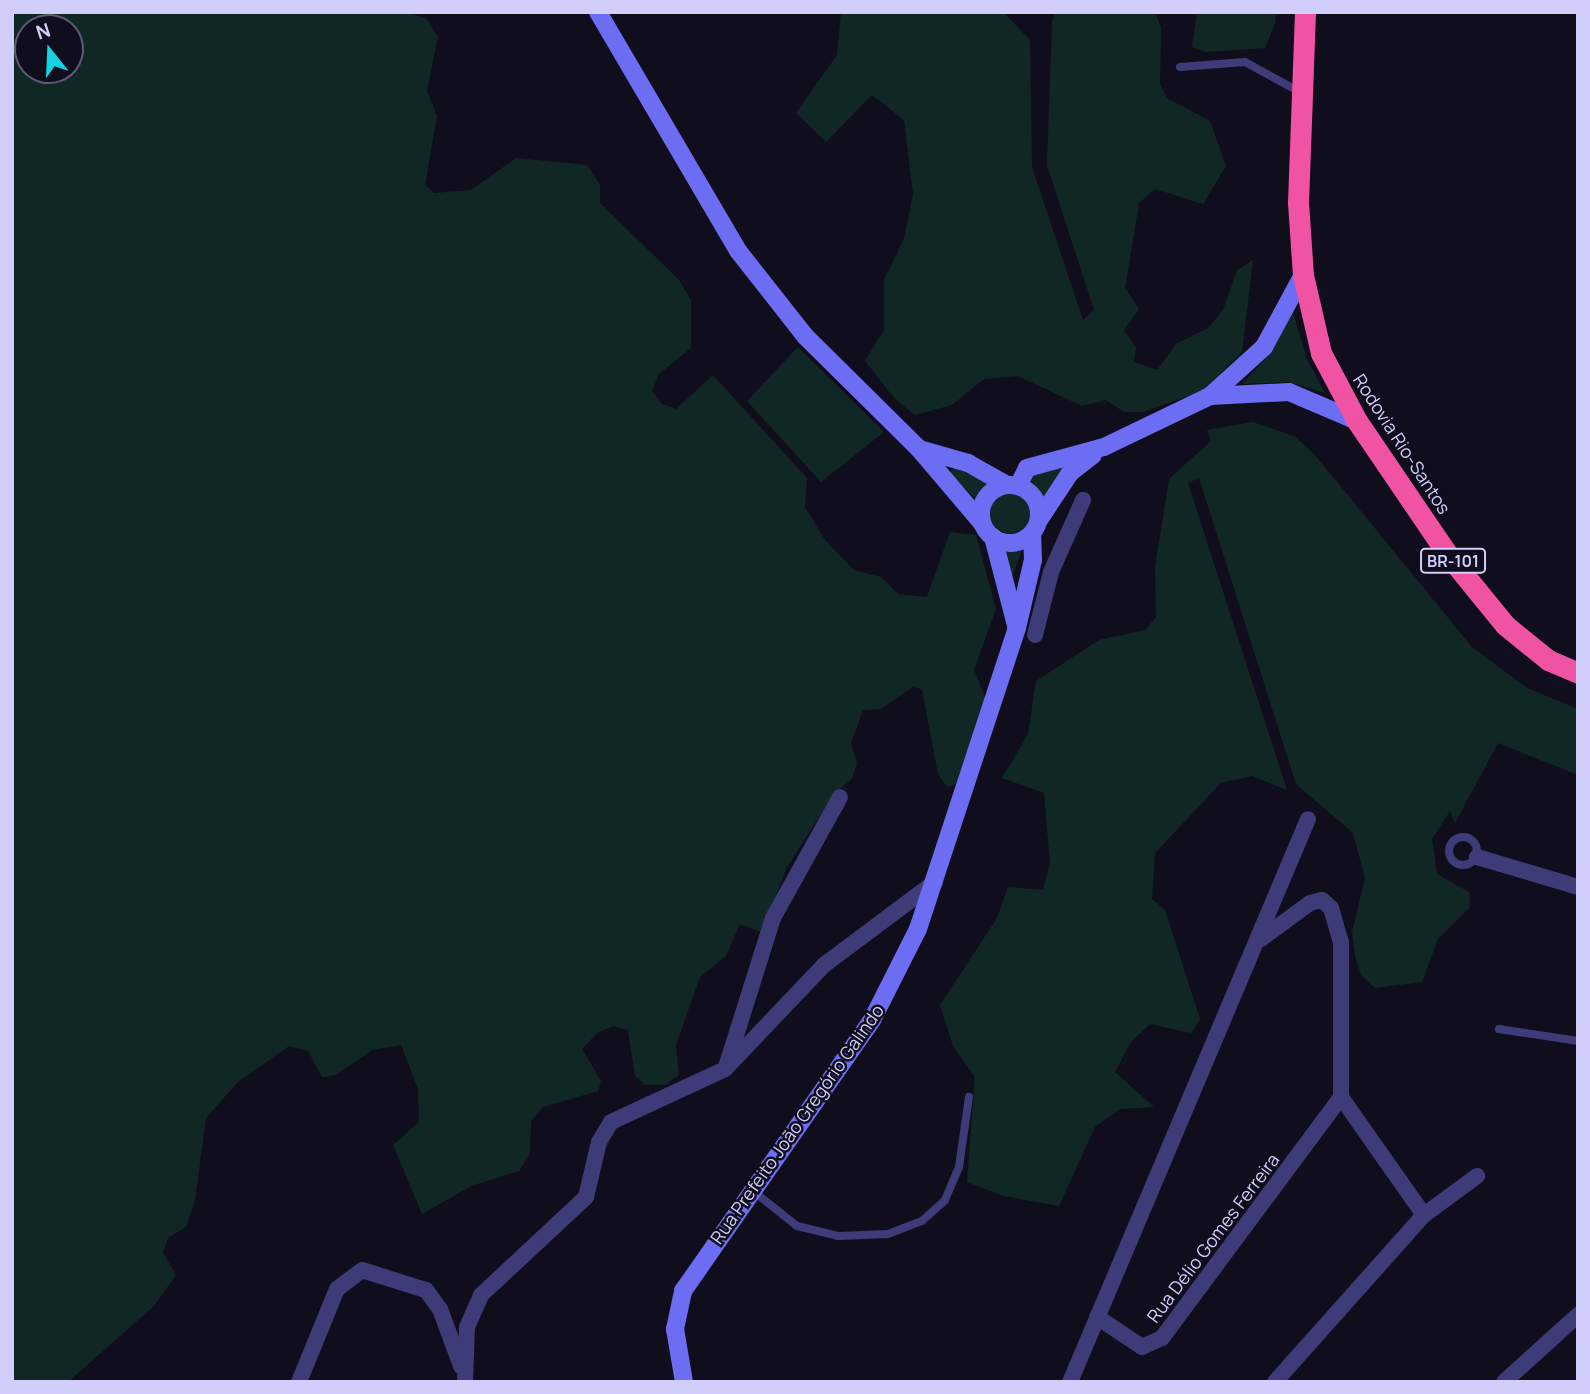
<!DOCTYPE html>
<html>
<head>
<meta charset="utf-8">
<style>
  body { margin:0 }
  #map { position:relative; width:1590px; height:1394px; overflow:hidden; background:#100e1d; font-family:Manrope,sans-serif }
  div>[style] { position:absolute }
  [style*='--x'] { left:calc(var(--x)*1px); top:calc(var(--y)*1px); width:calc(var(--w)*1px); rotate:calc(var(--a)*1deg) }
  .green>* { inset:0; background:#112725 }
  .round { border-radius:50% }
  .lane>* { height:8px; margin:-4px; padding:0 4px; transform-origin:4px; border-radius:4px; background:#3d3c79 }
  .lane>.ring { margin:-4px; padding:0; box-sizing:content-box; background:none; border:8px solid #3d3c79; border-radius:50% }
  .street>* { height:16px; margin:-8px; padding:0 8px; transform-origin:8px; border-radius:8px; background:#3d3c79 }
  .secondary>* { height:18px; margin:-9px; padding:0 9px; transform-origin:9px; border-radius:9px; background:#6d6df3 }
  .secondary>.ring { margin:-9px; padding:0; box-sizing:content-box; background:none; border:18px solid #6d6df3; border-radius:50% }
  .highway>* { height:21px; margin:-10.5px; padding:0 10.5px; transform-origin:10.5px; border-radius:10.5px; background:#f153a3 }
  span { translate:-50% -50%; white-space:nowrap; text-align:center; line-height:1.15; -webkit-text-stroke:5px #100e1d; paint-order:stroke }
  .shield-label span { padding:2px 5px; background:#100e1d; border:2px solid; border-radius:5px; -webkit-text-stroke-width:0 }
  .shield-label { font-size:16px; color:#d2cefb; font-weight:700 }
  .street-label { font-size:18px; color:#d2cefb }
  .frame { position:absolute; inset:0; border:14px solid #d2cefb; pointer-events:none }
  .north { position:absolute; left:14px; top:14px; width:70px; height:70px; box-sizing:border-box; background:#100e1d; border:2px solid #5e5b76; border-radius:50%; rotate:342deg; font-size:19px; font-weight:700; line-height:28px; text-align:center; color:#d2cefb }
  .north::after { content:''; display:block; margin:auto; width:24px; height:32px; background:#13d3e2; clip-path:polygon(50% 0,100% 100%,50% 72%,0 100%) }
</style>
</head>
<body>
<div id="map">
  <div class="green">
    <i style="clip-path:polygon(evenodd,12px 12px,406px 12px,427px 19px,438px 37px,427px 91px,437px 116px,425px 185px,434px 193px,471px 190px,516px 158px,587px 165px,600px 185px,600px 203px,679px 280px,691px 300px,691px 348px,659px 374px,652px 391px,662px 404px,676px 409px,713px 375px,807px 478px,805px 507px,825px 540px,854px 570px,881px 577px,898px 594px,927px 597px,950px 532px,976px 535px,996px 609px,974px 670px,986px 699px,956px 784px,947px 787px,938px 774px,922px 690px,914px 686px,881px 709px,863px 710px,851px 743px,857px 763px,852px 779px,834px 794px,787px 867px,761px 932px,740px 924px,726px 956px,700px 977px,676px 1045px,679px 1075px,665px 1085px,645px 1085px,635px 1076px,628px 1030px,613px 1026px,597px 1033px,582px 1049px,601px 1081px,598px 1091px,543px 1107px,531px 1121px,530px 1154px,519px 1171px,471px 1186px,422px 1214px,393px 1145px,419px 1122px,418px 1089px,401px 1045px,372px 1050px,336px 1075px,322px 1077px,308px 1051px,289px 1046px,238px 1082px,206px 1118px,195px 1200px,186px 1227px,168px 1238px,163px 1253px,176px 1275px,154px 1306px,68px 1382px,12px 1382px,12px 12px,28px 28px,70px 28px,70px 70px,28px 70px,28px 28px)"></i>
    <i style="clip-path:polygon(841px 12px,1003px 12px,1030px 40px,1032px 167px,1083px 320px,1094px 310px,1047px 165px,1052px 23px,1055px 12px,1155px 12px,1161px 27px,1160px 84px,1167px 98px,1210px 121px,1226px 166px,1203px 204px,1155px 189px,1139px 203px,1125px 288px,1139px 309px,1124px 330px,1136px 347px,1134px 362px,1157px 370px,1176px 344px,1208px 328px,1223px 310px,1237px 270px,1253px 260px,1242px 352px,1201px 392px,1142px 412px,1124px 412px,1106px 400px,1082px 406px,1018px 376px,984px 379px,952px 405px,915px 415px,895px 399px,865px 361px,884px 330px,884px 280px,904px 239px,913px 194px,904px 120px,872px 95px,826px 142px,796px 113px,837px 55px)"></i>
    <i style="clip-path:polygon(1197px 12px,1276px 12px,1275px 24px,1265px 48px,1206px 52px,1192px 47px)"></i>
    <i style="clip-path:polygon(1292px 309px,1307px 359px,1325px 393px,1289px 382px,1242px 384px,1269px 355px)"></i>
    <i style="clip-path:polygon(798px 347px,884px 432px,821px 482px,747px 401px)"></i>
    <i style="clip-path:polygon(1253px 422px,1294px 436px,1315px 455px,1472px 647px,1527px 688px,1578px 709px,1578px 775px,1498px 743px,1455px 823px,1450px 811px,1432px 839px,1437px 874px,1469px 892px,1470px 907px,1438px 939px,1422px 982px,1375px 988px,1361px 975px,1355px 956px,1352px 932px,1365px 878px,1353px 833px,1296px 784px,1199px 478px,1188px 483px,1287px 790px,1252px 776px,1221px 783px,1155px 853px,1152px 899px,1165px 910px,1200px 1019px,1191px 1033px,1150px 1024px,1131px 1042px,1115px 1072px,1154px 1107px,1120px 1109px,1095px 1127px,1059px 1206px,1004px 1196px,967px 1182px,975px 1077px,953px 1046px,940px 1005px,997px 918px,1008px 887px,1043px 890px,1050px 863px,1044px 793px,1002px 778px,1028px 734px,1036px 681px,1099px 640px,1145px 630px,1156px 617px,1155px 567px,1169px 479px,1211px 441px,1207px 430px)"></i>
    <i style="clip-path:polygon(1076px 463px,1046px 505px,1029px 476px)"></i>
    <i style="clip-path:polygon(954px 468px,991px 481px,978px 501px,949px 473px)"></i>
    <i class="round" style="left:990px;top:493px;width:40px;height:40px"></i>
    <i style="clip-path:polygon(1023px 547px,1009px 586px,1000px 549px)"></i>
  </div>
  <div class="lane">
    <i style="--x:1180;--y:67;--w:65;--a:-4.4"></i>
    <i style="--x:1245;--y:62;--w:60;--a:28.7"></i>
    <i class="ring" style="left:1449px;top:837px;width:20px;height:20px"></i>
    <i style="--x:1499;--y:1029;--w:80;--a:8.6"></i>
    <i style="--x:753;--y:1191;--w:56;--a:38.5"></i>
    <i style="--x:797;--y:1226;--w:42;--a:13.7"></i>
    <i style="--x:838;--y:1236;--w:50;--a:-2.3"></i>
    <i style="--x:888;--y:1234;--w:36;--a:-21"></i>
    <i style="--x:922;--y:1221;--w:31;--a:-42"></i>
    <i style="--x:945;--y:1200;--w:36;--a:-67"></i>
    <i style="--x:959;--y:1167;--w:71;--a:-81.9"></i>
  </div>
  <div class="street">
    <i style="--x:1035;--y:635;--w:65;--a:-75.7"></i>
    <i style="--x:1051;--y:572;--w:79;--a:-66"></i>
    <i style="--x:1477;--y:857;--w:105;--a:16.5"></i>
    <i style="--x:1261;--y:939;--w:61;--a:-36.3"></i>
    <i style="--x:1310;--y:903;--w:12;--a:-14"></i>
    <i style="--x:1322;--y:900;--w:12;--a:42"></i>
    <i style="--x:1331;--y:908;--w:35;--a:74"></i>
    <i style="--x:1341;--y:942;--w:155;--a:90"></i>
    <i style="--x:1341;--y:1097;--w:144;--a:54.9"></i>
    <i style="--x:727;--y:1064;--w:153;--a:-72.5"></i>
    <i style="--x:773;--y:918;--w:138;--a:-61"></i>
    <i style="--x:1097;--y:1317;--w:54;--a:33.7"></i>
    <i style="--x:1142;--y:1347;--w:22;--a:-24"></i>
    <i style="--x:1162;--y:1338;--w:300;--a:-53.4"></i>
    <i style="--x:299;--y:1382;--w:100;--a:-67.8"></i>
    <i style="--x:337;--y:1289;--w:31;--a:-37"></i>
    <i style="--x:362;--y:1270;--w:67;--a:17.4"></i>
    <i style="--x:426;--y:1290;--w:24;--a:54"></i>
    <i style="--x:440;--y:1309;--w:61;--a:69.8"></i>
    <i style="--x:465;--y:1382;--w:55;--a:-87.9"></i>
    <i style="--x:467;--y:1327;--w:35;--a:-66"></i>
    <i style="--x:481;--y:1295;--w:144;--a:-43"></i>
    <i style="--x:586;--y:1197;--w:57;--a:-76.7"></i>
    <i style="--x:599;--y:1142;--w:23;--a:-59"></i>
    <i style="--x:611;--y:1122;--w:126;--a:-24.9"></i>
    <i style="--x:725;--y:1069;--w:144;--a:-46.4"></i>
    <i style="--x:824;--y:965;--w:139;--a:-36.8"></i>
    <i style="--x:1070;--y:1382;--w:611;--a:-67.08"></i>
    <i style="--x:1275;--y:1382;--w:224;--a:-48.3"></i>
    <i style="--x:1424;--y:1215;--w:66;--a:-36.3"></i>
    <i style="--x:1504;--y:1382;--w:100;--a:-42.2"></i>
  </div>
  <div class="secondary">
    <i style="--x:598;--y:12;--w:278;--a:59.6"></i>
    <i style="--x:739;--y:252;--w:107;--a:51.8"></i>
    <i style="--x:805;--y:336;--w:161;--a:44.7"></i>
    <i style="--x:919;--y:449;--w:97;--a:49.6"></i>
    <i style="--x:1210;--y:396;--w:79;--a:-2.9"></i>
    <i style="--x:1289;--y:392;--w:74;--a:23.1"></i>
    <i style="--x:919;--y:449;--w:51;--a:15.9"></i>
    <i style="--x:968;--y:463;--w:45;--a:29.4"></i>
    <i class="ring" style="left:981px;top:485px;width:40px;height:40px"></i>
    <i style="--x:1018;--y:486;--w:20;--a:-63"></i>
    <i style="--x:1027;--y:468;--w:80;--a:-15.3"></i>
    <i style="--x:1104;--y:447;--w:118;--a:-25.7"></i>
    <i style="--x:1210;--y:396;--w:73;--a:-42.2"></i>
    <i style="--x:1264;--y:347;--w:82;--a:-61.6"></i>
    <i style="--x:1039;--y:520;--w:56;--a:-56.6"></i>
    <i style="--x:1070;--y:473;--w:29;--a:-38"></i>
    <i style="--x:993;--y:537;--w:91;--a:75.4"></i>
    <i style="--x:684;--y:1382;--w:54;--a:-99.6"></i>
    <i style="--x:675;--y:1329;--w:39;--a:-78"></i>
    <i style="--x:683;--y:1291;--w:330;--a:-55.1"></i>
    <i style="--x:872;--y:1020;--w:102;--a:-63.2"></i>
    <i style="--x:918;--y:929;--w:317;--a:-71.8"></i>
    <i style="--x:1017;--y:628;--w:70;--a:-76.8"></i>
    <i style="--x:1033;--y:560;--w:27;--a:-92"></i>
  </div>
  <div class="highway">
    <i style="--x:1305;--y:12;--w:190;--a:92.1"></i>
    <i style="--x:1298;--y:202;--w:73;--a:86.1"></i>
    <i style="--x:1303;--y:275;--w:80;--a:77"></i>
    <i style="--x:1321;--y:353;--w:77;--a:62.1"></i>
    <i style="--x:1357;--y:421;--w:162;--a:55.8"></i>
    <i style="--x:1448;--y:555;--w:90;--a:50.8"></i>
    <i style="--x:1505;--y:625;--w:55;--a:39.1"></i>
    <i style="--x:1548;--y:660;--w:33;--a:23"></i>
  </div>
  <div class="shield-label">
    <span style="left:1453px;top:561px">BR-101</span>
  </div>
  <div class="street-label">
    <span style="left:1402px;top:444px;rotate:57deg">Rodovia Rio-Santos</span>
    <span style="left:797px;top:1124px;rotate:-55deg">Rua Prefeito João Gregório Galindo</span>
    <span style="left:1213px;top:1238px;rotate:-53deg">Rua Délio Gomes Ferreira</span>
  </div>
  <div class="frame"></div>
  <div class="north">N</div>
</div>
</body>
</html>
